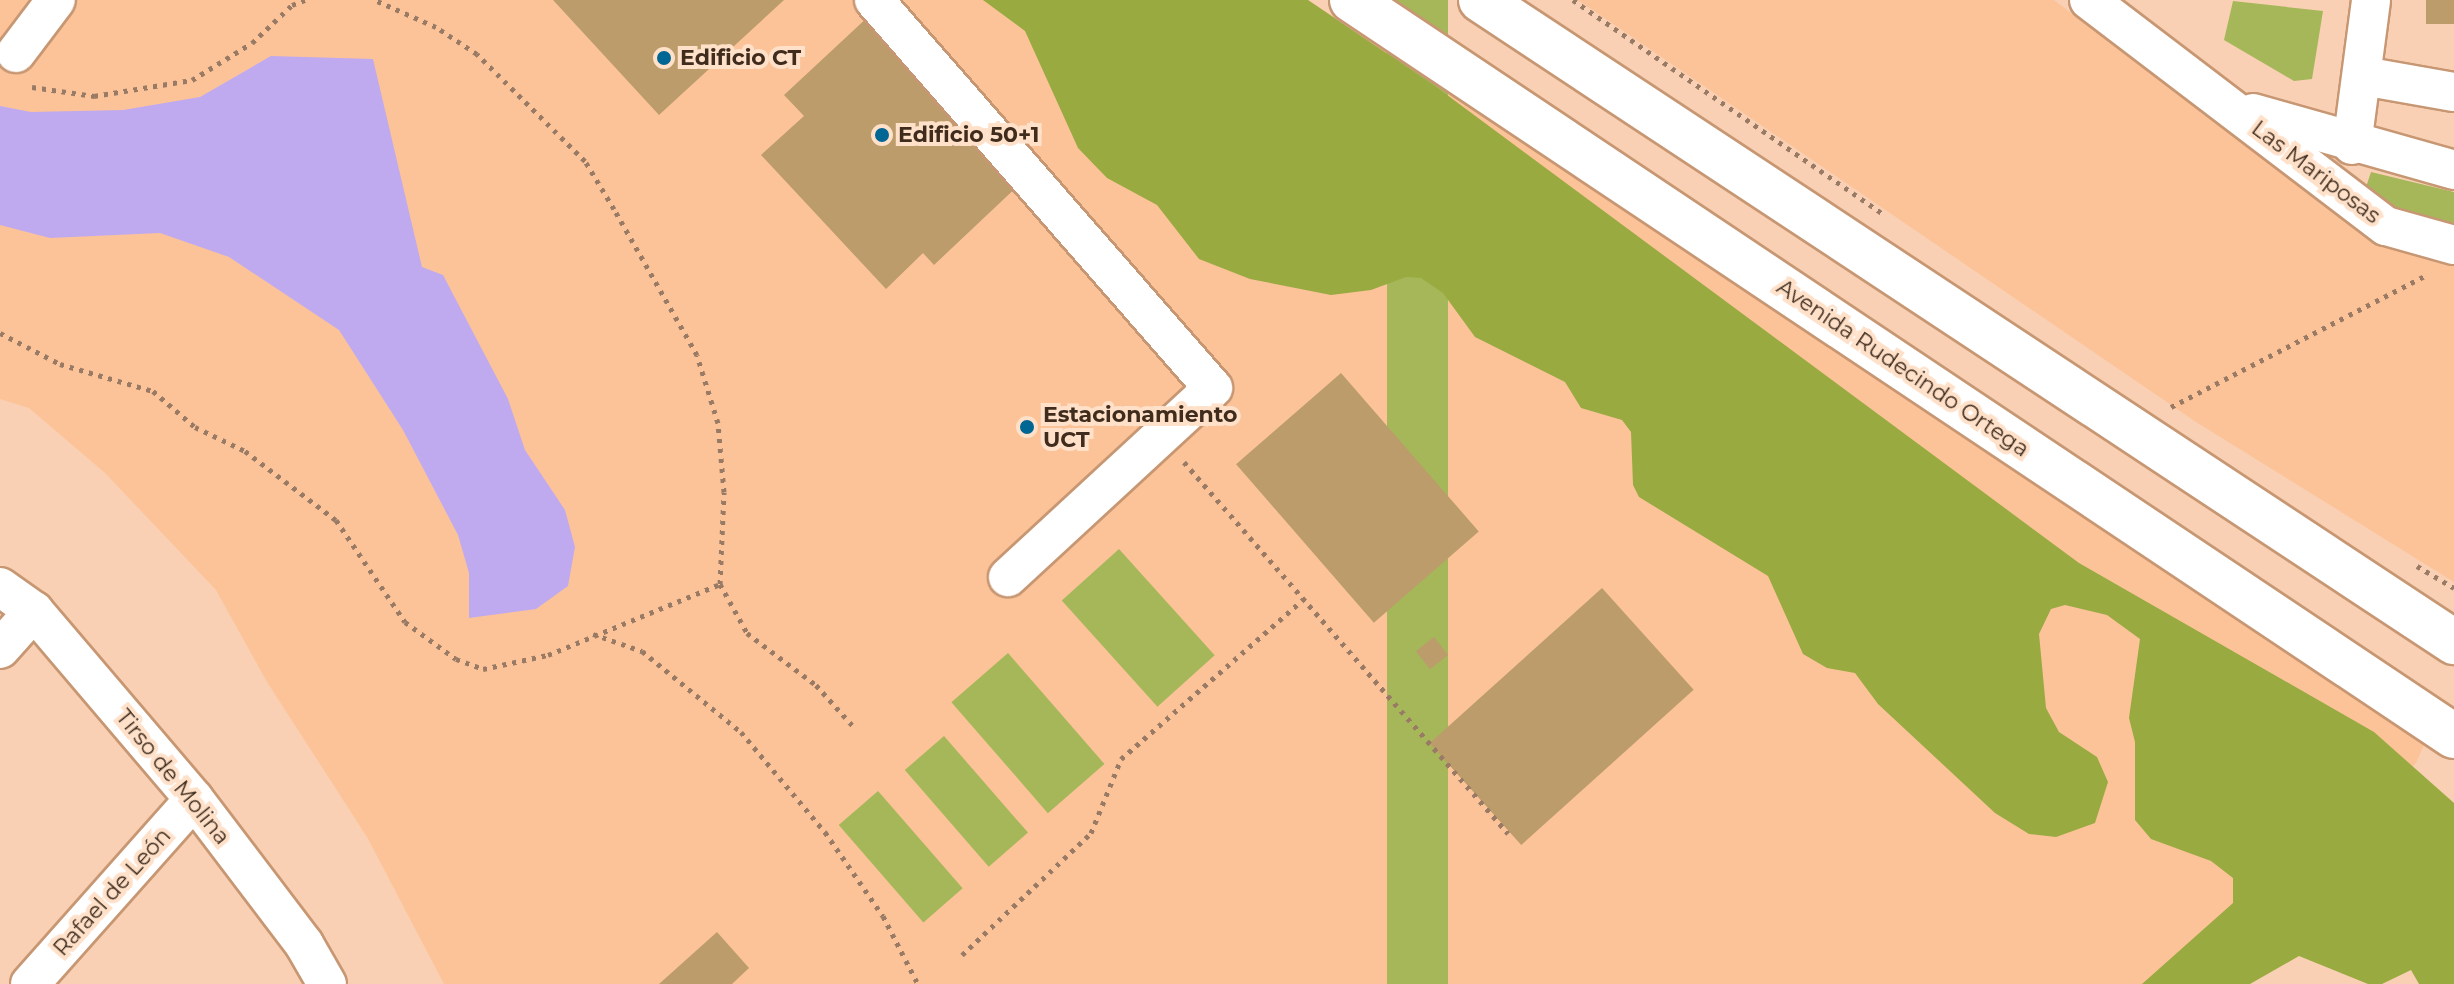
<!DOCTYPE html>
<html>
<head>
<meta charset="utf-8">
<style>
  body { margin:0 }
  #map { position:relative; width:2454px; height:984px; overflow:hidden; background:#f9d0b3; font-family:Montserrat,sans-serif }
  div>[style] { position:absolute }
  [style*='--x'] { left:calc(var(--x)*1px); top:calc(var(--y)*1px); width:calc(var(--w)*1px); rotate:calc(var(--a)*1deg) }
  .built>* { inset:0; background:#fcc399 }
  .green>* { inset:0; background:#a6b75a; transform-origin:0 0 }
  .forest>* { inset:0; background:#99aa40 }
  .water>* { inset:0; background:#bfaaef }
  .building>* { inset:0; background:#bc9c6b; transform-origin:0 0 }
  .path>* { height:5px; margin-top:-2.5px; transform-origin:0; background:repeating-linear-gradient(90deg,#997b65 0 4px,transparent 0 10px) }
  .roads { filter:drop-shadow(2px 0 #c79773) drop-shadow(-2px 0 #c79773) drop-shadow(0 2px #c79773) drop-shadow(0 -2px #c79773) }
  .minor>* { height:38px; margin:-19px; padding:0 19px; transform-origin:19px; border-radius:19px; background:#fff }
  .major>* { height:44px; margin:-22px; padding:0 22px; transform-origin:22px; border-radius:22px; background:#fff }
  .dots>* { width:22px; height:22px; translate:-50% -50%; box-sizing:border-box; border:4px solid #ffe0c9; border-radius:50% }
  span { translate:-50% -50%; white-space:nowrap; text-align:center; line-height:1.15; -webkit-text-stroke:8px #ffe0c9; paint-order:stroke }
  .poi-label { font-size:22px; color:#3f2c1d; font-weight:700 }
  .left { translate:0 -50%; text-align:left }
  .street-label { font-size:22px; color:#3f2c1d }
</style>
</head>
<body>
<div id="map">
  <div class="built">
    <i style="clip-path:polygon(0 0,1308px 0,2429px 734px,2416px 763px,2168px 984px,444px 984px,367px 837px,267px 682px,216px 590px,105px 473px,29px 408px,0 399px)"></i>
    <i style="clip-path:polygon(1578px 0,2054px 0,2364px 235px,2454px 262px,2454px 582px,2196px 422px)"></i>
  </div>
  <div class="green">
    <i style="left:1387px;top:0;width:61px;height:1288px"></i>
    <i style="clip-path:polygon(2233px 1px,2323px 11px,2312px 79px,2294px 81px,2224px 40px)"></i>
    <i style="clip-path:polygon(2371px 172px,2454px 192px,2454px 223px,2402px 218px,2365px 190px)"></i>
    <i style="left:1119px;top:549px;width:143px;height:77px;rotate:48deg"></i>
    <i style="left:1008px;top:653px;width:147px;height:75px;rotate:49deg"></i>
    <i style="left:944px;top:736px;width:128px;height:52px;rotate:49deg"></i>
    <i style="left:878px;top:791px;width:129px;height:52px;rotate:49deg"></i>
  </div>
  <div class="forest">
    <i style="clip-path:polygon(983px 0,1308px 0,1435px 86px,2079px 563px,2374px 732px,2454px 803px,2454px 984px,2419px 984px,2411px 970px,2382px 984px,2368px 984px,2299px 956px,2250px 984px,2142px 984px,2233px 903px,2233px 878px,2211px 861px,2151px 839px,2135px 820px,2135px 742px,2129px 718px,2140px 639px,2107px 615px,2065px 605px,2051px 609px,2039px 634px,2046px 708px,2059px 732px,2097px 757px,2108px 782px,2095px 823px,2056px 837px,2029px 834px,1995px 813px,1878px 704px,1855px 673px,1827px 668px,1803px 654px,1768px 576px,1639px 497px,1633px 485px,1631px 432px,1622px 420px,1581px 408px,1565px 382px,1475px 337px,1443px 293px,1421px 278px,1406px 277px,1371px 290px,1331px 295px,1250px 279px,1199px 259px,1157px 205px,1107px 178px,1078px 148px,1025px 31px)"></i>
  </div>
  <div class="water">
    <i style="clip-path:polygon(271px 56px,373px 59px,422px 267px,443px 275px,508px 399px,525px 450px,565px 510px,575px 547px,568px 586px,536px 609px,469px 618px,469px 573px,458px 535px,403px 430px,339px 330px,229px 257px,160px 233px,50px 238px,0 225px,0 106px,31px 112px,123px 110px,200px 97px)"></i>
  </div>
  <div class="building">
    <i style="clip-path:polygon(553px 0,784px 0,659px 115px)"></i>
    <i style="left:2426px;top:0;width:28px;height:24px"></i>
    <i style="clip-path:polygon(870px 15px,1024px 180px,934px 265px,923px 253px,886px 289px,761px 155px,804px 116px,784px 95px)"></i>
    <i style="left:1341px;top:373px;width:210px;height:139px;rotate:49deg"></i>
    <i style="left:1602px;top:588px;width:137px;height:232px;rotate:48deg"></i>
    <i style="left:1434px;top:637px;width:23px;height:23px;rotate:52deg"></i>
    <i style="clip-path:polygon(717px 932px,749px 968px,732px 984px,659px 984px)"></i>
  </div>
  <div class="path">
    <i style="--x:1573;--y:0;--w:379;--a:34.6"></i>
    <i style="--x:32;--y:87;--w:63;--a:8.3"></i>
    <i style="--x:94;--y:96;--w:99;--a:-9.3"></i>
    <i style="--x:192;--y:80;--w:70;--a:-31.7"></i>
    <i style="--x:252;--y:43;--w:55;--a:-43.5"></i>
    <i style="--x:292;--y:5;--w:14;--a:-21"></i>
    <i style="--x:0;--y:333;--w:68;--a:27.3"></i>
    <i style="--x:60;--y:364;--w:97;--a:16.2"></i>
    <i style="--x:153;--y:391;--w:55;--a:40.6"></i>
    <i style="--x:195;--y:427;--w:55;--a:25.6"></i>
    <i style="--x:245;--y:451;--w:114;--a:37.2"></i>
    <i style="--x:336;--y:520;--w:123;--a:55.9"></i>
    <i style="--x:405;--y:622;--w:63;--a:36"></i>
    <i style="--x:456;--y:659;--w:29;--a:20"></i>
    <i style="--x:483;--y:669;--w:66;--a:-12.2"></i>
    <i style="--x:548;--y:655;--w:186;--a:-22.4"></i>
    <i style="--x:720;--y:584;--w:92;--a:-87.5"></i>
    <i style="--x:724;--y:492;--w:69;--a:-95"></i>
    <i style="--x:718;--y:423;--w:71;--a:-107.2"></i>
    <i style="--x:697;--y:355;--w:168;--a:-119.6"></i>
    <i style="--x:614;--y:209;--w:56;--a:-121.1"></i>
    <i style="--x:585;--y:161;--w:152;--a:-135.3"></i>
    <i style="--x:477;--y:54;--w:49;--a:-146.6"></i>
    <i style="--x:436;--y:27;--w:67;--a:-156.1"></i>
    <i style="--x:2171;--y:407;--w:286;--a:-27.3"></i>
    <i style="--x:1184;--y:462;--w:493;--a:48.9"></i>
    <i style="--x:2417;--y:566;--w:43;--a:30.7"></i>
    <i style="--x:720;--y:584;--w:56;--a:61.1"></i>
    <i style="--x:747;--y:633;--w:86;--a:37"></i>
    <i style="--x:816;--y:685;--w:55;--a:47.9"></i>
    <i style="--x:593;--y:634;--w:52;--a:19.1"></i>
    <i style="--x:642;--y:651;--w:128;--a:39.3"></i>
    <i style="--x:741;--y:732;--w:131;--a:50"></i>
    <i style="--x:825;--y:832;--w:102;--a:55.4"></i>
    <i style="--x:883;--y:916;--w:76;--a:62.8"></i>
    <i style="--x:962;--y:955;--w:178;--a:-43.4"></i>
    <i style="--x:1091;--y:833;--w:80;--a:-67.9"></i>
    <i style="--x:1121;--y:759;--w:243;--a:-41.2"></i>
  </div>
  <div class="roads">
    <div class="minor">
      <i style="--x:874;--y:0;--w:515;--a:48.86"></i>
      <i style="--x:1213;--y:388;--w:279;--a:137.3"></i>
      <i style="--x:2089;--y:0;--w:373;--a:37.3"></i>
      <i style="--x:2386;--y:226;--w:71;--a:15.6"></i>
      <i style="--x:16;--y:53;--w:66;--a:-53"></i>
      <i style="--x:2363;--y:76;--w:92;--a:10"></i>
      <i style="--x:2253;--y:113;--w:209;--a:15.8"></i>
      <i style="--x:2352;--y:145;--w:146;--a:-82.5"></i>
      <i style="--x:0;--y:587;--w:42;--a:35.2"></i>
      <i style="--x:34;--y:611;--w:247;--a:49.6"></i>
      <i style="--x:194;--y:799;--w:182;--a:52.8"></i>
      <i style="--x:304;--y:944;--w:46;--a:60.1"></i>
      <i style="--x:0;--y:649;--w:51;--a:-48.2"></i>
      <i style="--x:30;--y:984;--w:247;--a:-48.4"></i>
    </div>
    <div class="major">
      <i style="--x:1352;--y:0;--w:1325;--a:33.74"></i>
      <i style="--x:1481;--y:0;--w:1166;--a:33.42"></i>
    </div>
  </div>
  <div class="dots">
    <i style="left:664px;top:58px;background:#006694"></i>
    <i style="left:882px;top:135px;background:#006694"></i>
    <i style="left:1027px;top:427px;background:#006694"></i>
  </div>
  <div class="poi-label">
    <span class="left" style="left:680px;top:58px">Edificio CT</span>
    <span class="left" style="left:898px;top:135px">Edificio 50+1</span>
    <span class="left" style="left:1043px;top:427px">Estacionamiento<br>UCT</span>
  </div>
  <div class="street-label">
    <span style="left:2316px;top:172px;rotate:37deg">Las Mariposas</span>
    <span style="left:1903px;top:368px;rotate:34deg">Avenida Rudecindo Ortega</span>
    <span style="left:173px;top:777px;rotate:51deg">Tirso de Molina</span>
    <span style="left:112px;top:892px;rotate:-48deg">Rafael de León</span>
  </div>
</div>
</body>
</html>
